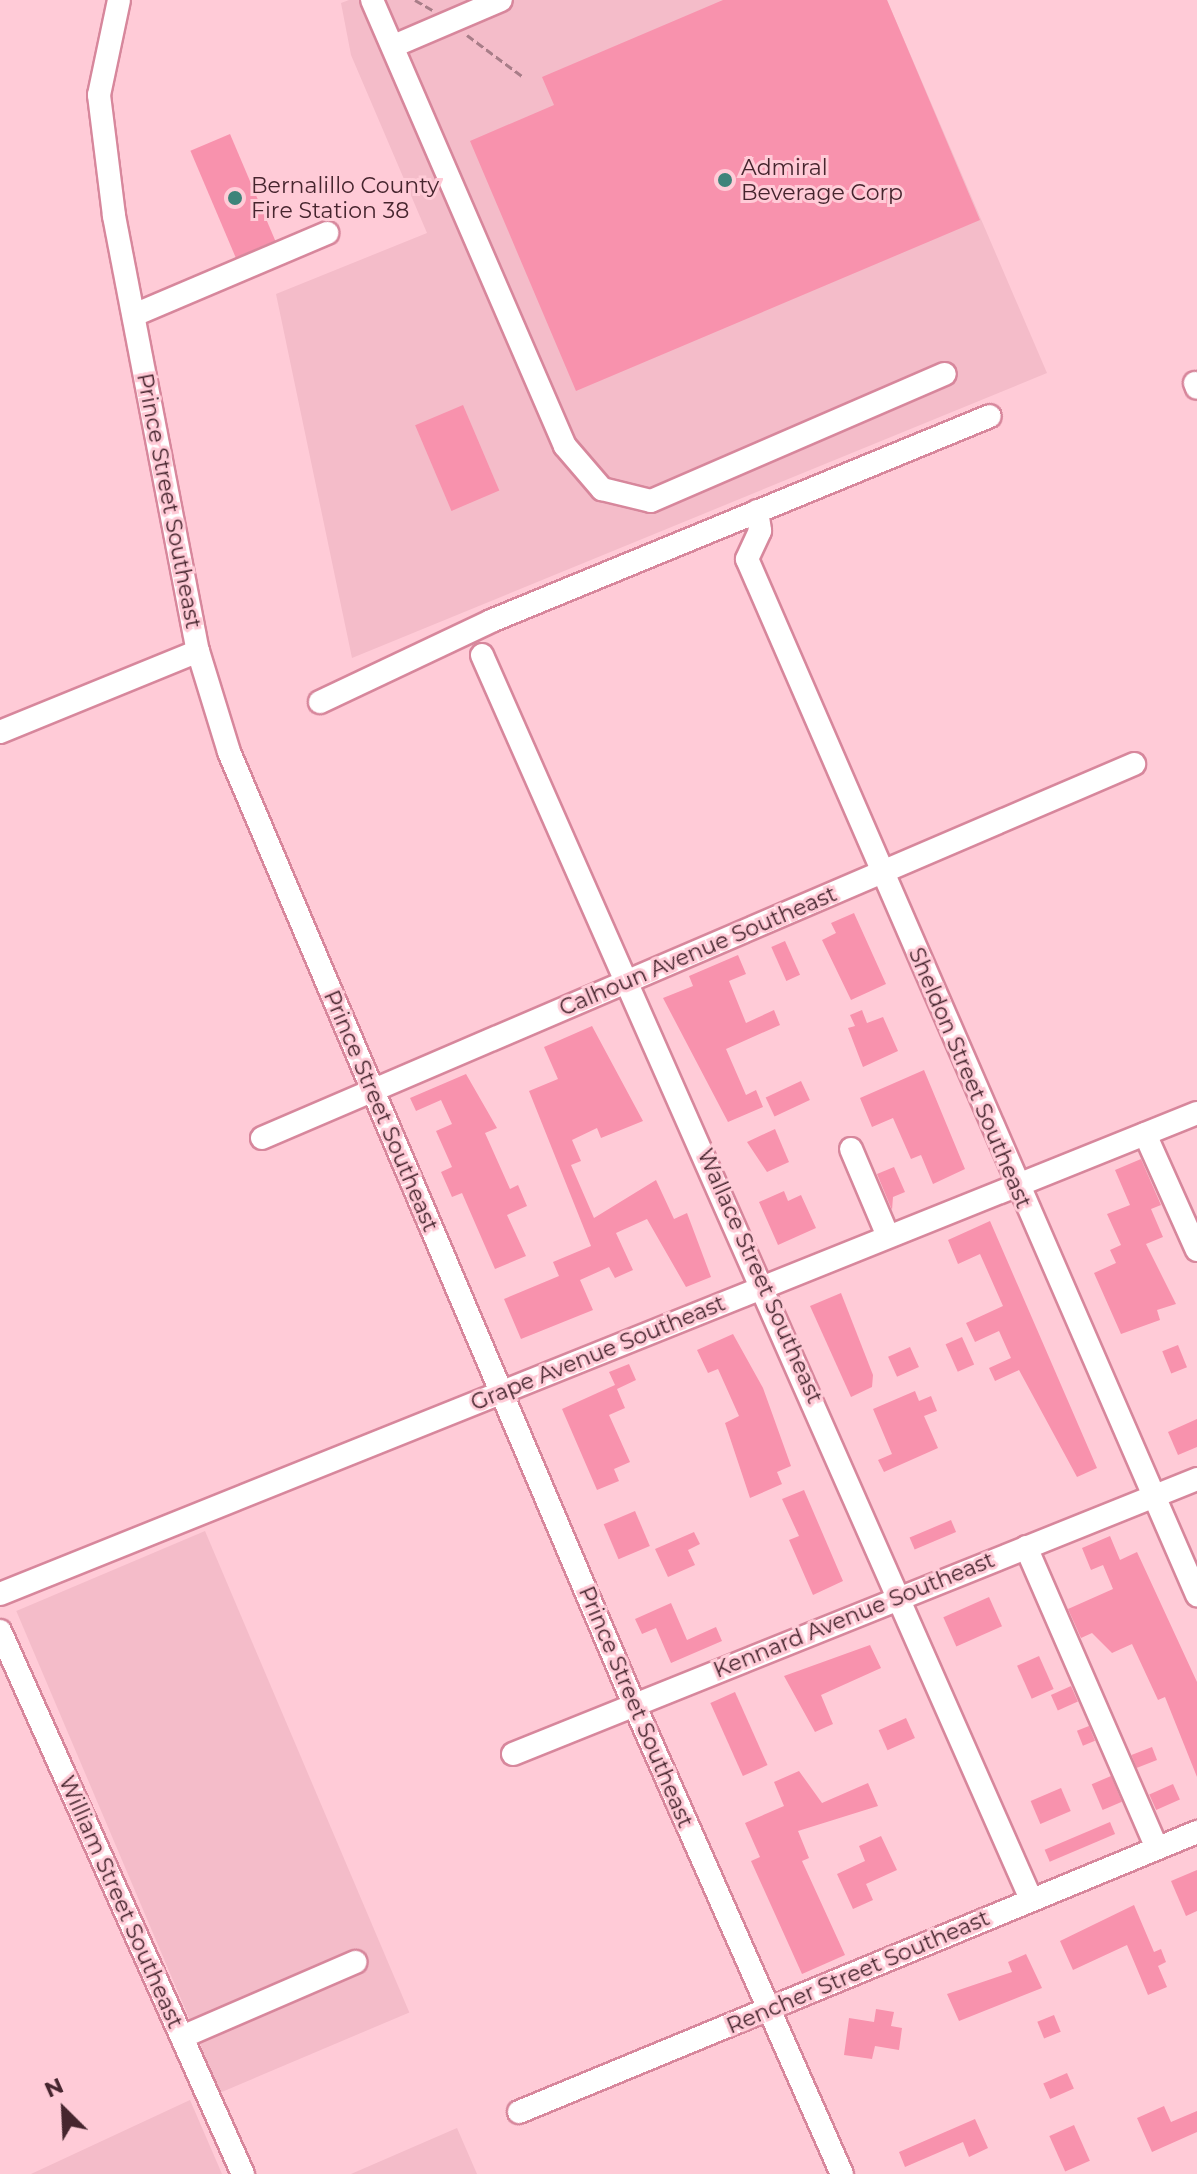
<!DOCTYPE html>
<html>
<head>
<meta charset="utf-8">
<style>
  body { margin:0 }
  #map { position:relative; width:1197px; height:2174px; overflow:hidden; background:#ffcbd7; font-family:Montserrat,sans-serif }
  div>[style] { position:absolute }
  [style*='--x'] { left:calc(var(--x)*1px); top:calc(var(--y)*1px); width:calc(var(--w)*1px); rotate:calc(var(--a)*1deg) }
  .built>* { inset:0; background:#f4bcc9; transform-origin:0 0 }
  .building>* { inset:0; background:#f892ad; transform-origin:0 0 }
  .path>* { height:3px; margin-top:-1.5px; transform-origin:0; background:repeating-linear-gradient(90deg,#a87d88 0 8px,transparent 0 12px) }
  .roads { filter:drop-shadow(2px 0 #d7879c) drop-shadow(-2px 0 #d7879c) drop-shadow(0 2px #d7879c) drop-shadow(0 -2px #d7879c) }
  .minor>* { height:22px; margin:-11px; padding:0 11px; transform-origin:11px; border-radius:11px; background:#fff }
  .dots>* { width:22px; height:22px; translate:-50% -50%; box-sizing:border-box; border:4px solid #ffcbd7; border-radius:50% }
  span { translate:-50% -50%; white-space:nowrap; text-align:center; line-height:1.15; -webkit-text-stroke:6px #ffcbd7; paint-order:stroke }
  .poi-label { font-size:22px; color:#46252e }
  .left { translate:0 -50%; text-align:left }
  .street-label { font-size:22px; color:#46252e }
  .north { position:absolute; left:24px; top:2070px; width:80px; height:80px; -webkit-text-stroke:6px #ffcbd7; paint-order:stroke; rotate:336deg; font-size:22px; font-weight:700; line-height:32px; text-align:center; color:#46252e }
  .north::after { content:''; display:block; margin:auto; width:28px; height:36px; background:#46252e; clip-path:polygon(50% 0,100% 100%,50% 72%,0 100%) }
</style>
</head>
<body>
<div id="map">
  <div class="built">
    <i style="clip-path:polygon(349px 0,887px 0,1047px 373px,352px 658px,276px 294px,427px 233px,351px 55px,341px 3px)"></i>
    <i style="left:205px;top:1531px;width:523px;height:205px;rotate:67deg"></i>
    <i style="clip-path:polygon(190px 2100px,222px 2174px,31px 2174px)"></i>
    <i style="clip-path:polygon(457px 2128px,477px 2174px,351px 2174px)"></i>
  </div>
  <div class="building">
    <i style="clip-path:polygon(723px 0,887px 0,980px 220px,576px 391px,470px 141px,554px 105px,542px 77px)"></i>
    <i style="left:230px;top:134px;width:116px;height:43px;rotate:67deg"></i>
    <i style="left:463px;top:405px;width:93px;height:52px;rotate:67deg"></i>
    <i style="clip-path:polygon(854px 913px,886px 984px,851px 1000px,822px 940px,836px 933px,831px 923px)"></i>
    <i style="left:785px;top:941px;width:37px;height:15px;rotate:66deg"></i>
    <i style="clip-path:polygon(738px 955px,746px 974px,729px 981px,746px 1023px,774px 1010px,780px 1025px,726px 1049px,746px 1095px,756px 1090px,763px 1107px,728px 1122px,663px 998px,693px 986px,689px 976px)"></i>
    <i style="clip-path:polygon(862px 1010px,867px 1023px,883px 1017px,898px 1051px,863px 1067px,848px 1028px,855px 1026px,850px 1015px)"></i>
    <i style="clip-path:polygon(592px 1026px,643px 1121px,601px 1138px,597px 1128px,572px 1140px,581px 1161px,571px 1165px,594px 1218px,656px 1180px,674px 1219px,687px 1213px,711px 1277px,686px 1287px,647px 1219px,616px 1233px,633px 1270px,615px 1278px,609px 1267px,580px 1280px,593px 1310px,521px 1339px,504px 1299px,559px 1276px,553px 1262px,591px 1246px,529px 1091px,558px 1079px,544px 1047px)"></i>
    <i style="clip-path:polygon(924px 1070px,965px 1169px,933px 1184px,921px 1155px,911px 1159px,893px 1118px,872px 1127px,860px 1098px)"></i>
    <i style="clip-path:polygon(466px 1074px,497px 1128px,485px 1133px,510px 1189px,518px 1185px,527px 1206px,507px 1215px,526px 1256px,495px 1269px,462px 1193px,452px 1197px,441px 1172px,452px 1167px,436px 1131px,452px 1124px,441px 1100px,416px 1111px,410px 1098px)"></i>
    <i style="left:801px;top:1081px;width:21px;height:39px;rotate:65deg"></i>
    <i style="clip-path:polygon(775px 1129px,789px 1162px,767px 1172px,747px 1142px)"></i>
    <i style="clip-path:polygon(1141px 1159px,1161px 1205px,1151px 1209px,1163px 1237px,1146px 1244px,1176px 1304px,1157px 1310px,1160px 1320px,1121px 1334px,1094px 1273px,1116px 1263px,1110px 1250px,1121px 1245px,1107px 1214px,1130px 1205px,1115px 1170px)"></i>
    <i style="clip-path:polygon(894px 1167px,905px 1192px,893px 1197px,892px 1210px,877px 1174px)"></i>
    <i style="clip-path:polygon(784px 1191px,788px 1201px,801px 1195px,816px 1228px,778px 1245px,759px 1202px)"></i>
    <i style="clip-path:polygon(990px 1221px,1097px 1468px,1077px 1477px,1019px 1370px,995px 1381px,989px 1368px,1011px 1358px,999px 1331px,975px 1342px,966px 1323px,1003px 1306px,980px 1254px,958px 1264px,948px 1240px)"></i>
    <i style="clip-path:polygon(841px 1293px,873px 1375px,872px 1387px,851px 1397px,810px 1306px)"></i>
    <i style="clip-path:polygon(733px 1334px,763px 1388px,791px 1466px,777px 1472px,782px 1484px,750px 1498px,725px 1423px,739px 1416px,718px 1369px,708px 1373px,697px 1350px)"></i>
    <i style="left:962px;top:1337px;width:30px;height:18px;rotate:66deg"></i>
    <i style="left:1178px;top:1345px;width:24px;height:17px;rotate:68deg"></i>
    <i style="left:910px;top:1347px;width:22px;height:24px;rotate:66deg"></i>
    <i style="clip-path:polygon(629px 1364px,636px 1380px,617px 1389px,625px 1408px,609px 1415px,630px 1462px,614px 1469px,619px 1481px,597px 1490px,562px 1409px,615px 1385px,609px 1372px)"></i>
    <i style="clip-path:polygon(915px 1391px,919px 1401px,931px 1396px,937px 1411px,924px 1416px,938px 1448px,884px 1472px,878px 1460px,892px 1454px,873px 1409px)"></i>
    <i style="clip-path:polygon(1197px 1419px,1197px 1447px,1178px 1455px,1168px 1432px)"></i>
    <i style="clip-path:polygon(804px 1490px,843px 1581px,813px 1595px,789px 1540px,799px 1536px,782px 1499px)"></i>
    <i style="left:635px;top:1511px;width:38px;height:34px;rotate:67deg"></i>
    <i style="left:951px;top:1520px;width:13px;height:45px;rotate:67deg"></i>
    <i style="clip-path:polygon(694px 1532px,700px 1544px,688px 1550px,695px 1565px,668px 1577px,655px 1549px)"></i>
    <i style="clip-path:polygon(1110px 1536px,1120px 1560px,1137px 1552px,1197px 1682px,1197px 1777px,1165px 1697px,1158px 1700px,1132px 1644px,1112px 1653px,1092px 1633px,1081px 1638px,1068px 1609px,1113px 1589px,1103px 1565px,1091px 1570px,1082px 1548px)"></i>
    <i style="left:989px;top:1597px;width:32px;height:50px;rotate:66deg"></i>
    <i style="clip-path:polygon(671px 1603px,687px 1640px,716px 1627px,722px 1641px,671px 1663px,656px 1628px,642px 1634px,635px 1619px)"></i>
    <i style="clip-path:polygon(870px 1645px,881px 1668px,821px 1695px,833px 1724px,815px 1732px,784px 1676px)"></i>
    <i style="left:1039px;top:1656px;width:36px;height:24px;rotate:66deg"></i>
    <i style="left:1071px;top:1686px;width:17px;height:22px;rotate:66deg"></i>
    <i style="left:735px;top:1692px;width:80px;height:27px;rotate:66deg"></i>
    <i style="left:906px;top:1718px;width:22px;height:30px;rotate:66deg"></i>
    <i style="left:1089px;top:1726px;width:16px;height:13px;rotate:68deg"></i>
    <i style="left:1152px;top:1747px;width:14px;height:22px;rotate:69deg"></i>
    <i style="clip-path:polygon(799px 1771px,822px 1803px,868px 1783px,878px 1806px,798px 1831px,809px 1858px,802px 1861px,845px 1955px,802px 1974px,751px 1861px,760px 1857px,745px 1823px,784px 1806px,774px 1782px)"></i>
    <i style="left:1111px;top:1776px;width:28px;height:21px;rotate:67deg"></i>
    <i style="left:1173px;top:1784px;width:17px;height:26px;rotate:66deg"></i>
    <i style="left:1061px;top:1788px;width:25px;height:33px;rotate:67deg"></i>
    <i style="left:1110px;top:1822px;width:13px;height:71px;rotate:67deg"></i>
    <i style="clip-path:polygon(881px 1836px,897px 1870px,866px 1884px,873px 1900px,853px 1909px,837px 1874px,865px 1861px,859px 1846px)"></i>
    <i style="clip-path:polygon(1197px 1870px,1197px 1911px,1186px 1916px,1171px 1881px)"></i>
    <i style="clip-path:polygon(1134px 1905px,1154px 1952px,1161px 1949px,1166px 1962px,1158px 1966px,1167px 1987px,1148px 1995px,1127px 1945px,1073px 1970px,1060px 1941px)"></i>
    <i style="clip-path:polygon(1026px 1954px,1042px 1988px,959px 2021px,947px 1994px,1012px 1972px,1008px 1962px)"></i>
    <i style="clip-path:polygon(876px 2009px,894px 2012px,891px 2026px,902px 2028px,899px 2050px,875px 2046px,872px 2059px,844px 2055px,849px 2018px,874px 2022px)"></i>
    <i style="left:1054px;top:2015px;width:18px;height:18px;rotate:68deg"></i>
    <i style="left:1067px;top:2073px;width:17px;height:26px;rotate:66deg"></i>
    <i style="clip-path:polygon(1164px 2106px,1171px 2122px,1197px 2111px,1197px 2132px,1152px 2152px,1137px 2118px)"></i>
    <i style="clip-path:polygon(975px 2119px,988px 2148px,969px 2157px,963px 2142px,905px 2167px,899px 2152px)"></i>
    <i style="left:1074px;top:2125px;width:39px;height:27px;rotate:66deg"></i>
  </div>
  <div class="path">
    <i style="--x:415;--y:0;--w:20;--a:30"></i>
    <i style="--x:467;--y:35;--w:69;--a:36.7"></i>
  </div>
  <div class="roads">
    <div class="minor">
      <i style="--x:119;--y:0;--w:97;--a:101.9"></i>
      <i style="--x:99;--y:95;--w:122;--a:82.9"></i>
      <i style="--x:114;--y:216;--w:443;--a:79.1"></i>
      <i style="--x:198;--y:651;--w:106;--a:72.9"></i>
      <i style="--x:229;--y:752;--w:1032;--a:66.96"></i>
      <i style="--x:633;--y:1702;--w:516;--a:66.12"></i>
      <i style="--x:372;--y:0;--w:486;--a:66.6"></i>
      <i style="--x:565;--y:446;--w:57;--a:49.3"></i>
      <i style="--x:602;--y:489;--w:50;--a:13.8"></i>
      <i style="--x:651;--y:501;--w:320;--a:-23.4"></i>
      <i style="--x:396;--y:45;--w:114;--a:-23.2"></i>
      <i style="--x:134;--y:315;--w:210;--a:-23"></i>
      <i style="--x:1195;--y:383;--w:5;--a:68"></i>
      <i style="--x:757;--y:511;--w:20;--a:81"></i>
      <i style="--x:760;--y:531;--w:31;--a:115"></i>
      <i style="--x:747;--y:559;--w:1130;--a:66.52"></i>
      <i style="--x:482;--y:655;--w:1360;--a:66.19"></i>
      <i style="--x:320;--y:702;--w:189;--a:-25.3"></i>
      <i style="--x:491;--y:621;--w:539;--a:-22.33"></i>
      <i style="--x:0;--y:732;--w:214;--a:-22.2"></i>
      <i style="--x:1145;--y:1134;--w:127;--a:65.9"></i>
      <i style="--x:262;--y:1138;--w:949;--a:-23.21"></i>
      <i style="--x:851;--y:1149;--w:95;--a:67"></i>
      <i style="--x:1026;--y:1547;--w:328;--a:66.5"></i>
      <i style="--x:0;--y:1594;--w:1290;--a:-21.89"></i>
      <i style="--x:0;--y:1631;--w:595;--a:65.89"></i>
      <i style="--x:513;--y:1754;--w:737;--a:-21.9"></i>
      <i style="--x:182;--y:2037;--w:189;--a:-23.4"></i>
      <i style="--x:519;--y:2112;--w:734;--a:-22.44"></i>
    </div>
  </div>
  <div class="dots">
    <i style="left:725px;top:180px;background:#3e847a"></i>
    <i style="left:235px;top:198px;background:#3e847a"></i>
  </div>
  <div class="poi-label">
    <span class="left" style="left:741px;top:180px">Admiral<br>Beverage Corp</span>
    <span class="left" style="left:251px;top:198px">Bernalillo County<br>Fire Station 38</span>
  </div>
  <div class="street-label">
    <span style="left:169px;top:501px;rotate:79deg">Prince Street Southeast</span>
    <span style="left:698px;top:951px;rotate:-23deg">Calhoun Avenue Southeast</span>
    <span style="left:970px;top:1078px;rotate:67deg">Sheldon Street Southeast</span>
    <span style="left:381px;top:1111px;rotate:67deg">Prince Street Southeast</span>
    <span style="left:760px;top:1276px;rotate:66deg">Wallace Street Southeast</span>
    <span style="left:598px;top:1353px;rotate:-22deg">Grape Avenue Southeast</span>
    <span style="left:854px;top:1615px;rotate:-22deg">Kennard Avenue Southeast</span>
    <span style="left:636px;top:1707px;rotate:67deg">Prince Street Southeast</span>
    <span style="left:121px;top:1902px;rotate:66deg">William Street Southeast</span>
    <span style="left:858px;top:1972px;rotate:-23deg">Rencher Street Southeast</span>
  </div>
  <div class="north">N</div>
</div>
</body>
</html>
